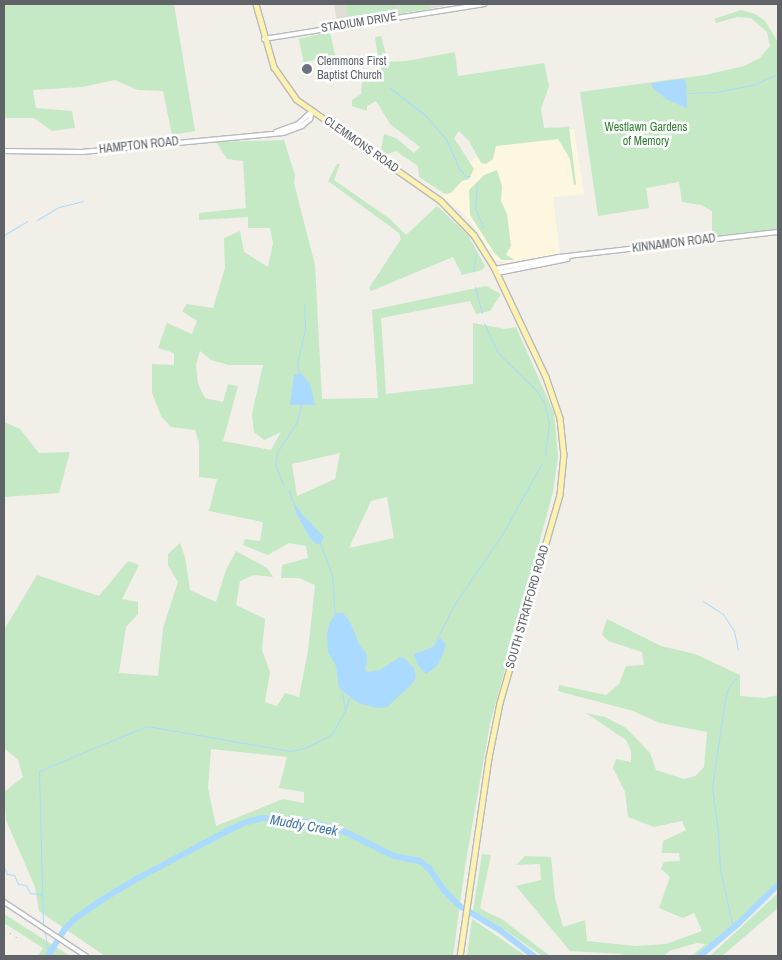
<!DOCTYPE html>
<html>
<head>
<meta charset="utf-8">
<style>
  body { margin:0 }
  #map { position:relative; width:782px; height:960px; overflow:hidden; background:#f1efe8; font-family:"Archivo Narrow",sans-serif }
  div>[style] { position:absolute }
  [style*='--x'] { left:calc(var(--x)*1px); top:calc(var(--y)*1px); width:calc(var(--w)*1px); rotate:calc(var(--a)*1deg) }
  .commercial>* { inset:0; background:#fef7e0 }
  .education>* { inset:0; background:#e1ded6 }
  .green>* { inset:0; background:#c5e8c5; transform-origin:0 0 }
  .water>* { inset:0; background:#aadaff }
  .stream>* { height:1px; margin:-0.5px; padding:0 0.5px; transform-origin:0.5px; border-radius:0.5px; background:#aadaff }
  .river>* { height:5.5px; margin:-2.75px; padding:0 2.75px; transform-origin:2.75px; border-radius:2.75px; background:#aadaff }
  .roads { filter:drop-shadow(1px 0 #b6babf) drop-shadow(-1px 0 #b6babf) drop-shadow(0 1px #b6babf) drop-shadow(0 -1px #b6babf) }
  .secondary>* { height:4px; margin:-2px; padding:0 2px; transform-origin:2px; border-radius:2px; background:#fff }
  .primary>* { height:4.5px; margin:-2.25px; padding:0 2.25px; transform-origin:2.25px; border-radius:2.25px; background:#fff2af }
  .rail>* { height:1px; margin-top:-0.5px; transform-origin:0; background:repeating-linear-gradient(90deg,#b6b7b8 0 1px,transparent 0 7px) }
  .dots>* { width:14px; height:14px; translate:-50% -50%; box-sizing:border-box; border:2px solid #fff; border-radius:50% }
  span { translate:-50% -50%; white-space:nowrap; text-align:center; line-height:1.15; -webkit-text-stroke:5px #fff; paint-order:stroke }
  .street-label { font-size:12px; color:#5f6368 }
  .worship-label { font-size:12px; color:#5b616d }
  .left { translate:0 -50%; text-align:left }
  .park-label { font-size:12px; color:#348238 }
  .water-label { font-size:14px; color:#4174aa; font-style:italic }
  .frame { position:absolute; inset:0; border:5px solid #5f6368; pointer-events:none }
</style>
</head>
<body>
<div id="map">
  <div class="commercial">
    <i style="clip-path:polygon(574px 129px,584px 194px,553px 197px,560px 255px,506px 262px,495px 260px,473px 225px,462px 212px,442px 197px,464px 166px,492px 146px,538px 130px)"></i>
  </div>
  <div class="education">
    <i style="clip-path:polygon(334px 4px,444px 4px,445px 6px,337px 24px)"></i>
  </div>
  <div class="green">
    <i style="clip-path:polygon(4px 4px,174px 4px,195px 131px,172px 135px,163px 91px,138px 90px,115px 80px,82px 87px,33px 90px,36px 108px,72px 111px,75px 128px,52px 131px,34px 118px,4px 118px)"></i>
    <i style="clip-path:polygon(345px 4px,396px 4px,398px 8px,396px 13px,362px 19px,398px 13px,400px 9px,398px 4px,431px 4px,431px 6px,430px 9px,407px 12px,405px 9px,405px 13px,343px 23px,346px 16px,348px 20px,351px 21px,348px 18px)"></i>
    <i style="clip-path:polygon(741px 10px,755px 14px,765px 21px,778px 42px,778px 229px,712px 236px,712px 211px,701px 205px,682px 202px,679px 182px,646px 188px,649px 208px,598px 216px,580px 92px,705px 75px,744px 66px,760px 58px,770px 46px,767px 32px,751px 18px,737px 17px,716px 23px,714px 19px)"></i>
    <i style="left:330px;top:32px;width:24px;height:32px;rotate:78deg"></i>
    <i style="clip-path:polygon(381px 36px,388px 62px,407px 61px,455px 52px,458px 76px,544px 63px,549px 86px,541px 109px,544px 128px,569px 127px,576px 184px,574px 185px,570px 159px,558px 139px,496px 146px,493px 159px,486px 164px,481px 163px,469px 141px,459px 131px,454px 138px,474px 169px,469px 179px,462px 181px,451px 193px,445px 194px,419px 177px,418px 166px,396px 151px,388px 154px,381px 150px,384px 134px,396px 138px,414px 153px,420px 147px,390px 124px,376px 101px,367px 106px,367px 111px,352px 106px,352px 100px,361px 94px,362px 82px,365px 75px,376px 70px,379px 64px,375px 37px)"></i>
    <i style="clip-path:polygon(evenodd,284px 140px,295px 175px,294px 183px,315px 265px,322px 399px,378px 398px,372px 310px,486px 286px,501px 294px,490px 311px,476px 314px,470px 301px,381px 318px,386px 394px,473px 384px,473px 323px,505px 329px,516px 327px,554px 413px,558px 457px,553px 492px,490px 724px,465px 867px,453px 956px,105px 956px,39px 911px,35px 887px,6px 820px,4px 792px,23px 777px,18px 760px,4px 748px,4px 630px,37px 575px,99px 596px,128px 561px,139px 565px,122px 599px,138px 602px,138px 614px,126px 627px,119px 673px,158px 676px,163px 628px,178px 582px,168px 565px,168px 554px,180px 543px,185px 557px,190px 590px,216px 602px,226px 570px,236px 551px,267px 568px,273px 577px,254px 575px,240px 581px,236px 605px,265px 619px,262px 650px,270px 672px,265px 702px,277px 706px,285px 693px,299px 697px,308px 651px,315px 585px,299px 578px,281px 578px,282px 565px,308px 558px,306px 546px,289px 543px,268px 555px,243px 545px,245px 539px,260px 541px,263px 522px,209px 511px,217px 479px,199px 477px,199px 442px,195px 430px,171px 427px,161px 416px,152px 393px,152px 364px,174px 365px,174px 353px,158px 348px,167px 323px,192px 334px,197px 321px,182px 311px,187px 304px,213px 308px,225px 268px,224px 238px,240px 231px,244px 252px,268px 267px,273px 243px,270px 228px,248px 228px,248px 217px,199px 220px,199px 213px,246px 208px,243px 161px,227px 159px,216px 142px,284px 140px,200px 351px,211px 360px,229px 365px,263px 365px,252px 414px,254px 432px,264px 440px,281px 432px,271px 450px,223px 441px,238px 386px,228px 384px,223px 402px,205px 398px,198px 384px,196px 365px,200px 351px,284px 140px,340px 453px,335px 479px,297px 496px,292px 464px,340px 453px,284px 140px,387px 497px,394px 538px,349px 548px,371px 501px,387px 497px,284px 140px,211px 749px,287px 757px,279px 788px,304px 792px,304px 803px,283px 799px,216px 826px,208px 788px,211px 749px)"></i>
    <i style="clip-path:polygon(337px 164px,340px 164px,334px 180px,390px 219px,406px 235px,437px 206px,468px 235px,485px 266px,482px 270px,462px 275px,453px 257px,371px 291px,369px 288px,401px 239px,399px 233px,328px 181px)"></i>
    <i style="clip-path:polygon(497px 170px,502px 186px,501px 201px,507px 214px,511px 246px,506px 255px,515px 260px,502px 260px,495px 254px,470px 215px,469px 190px,484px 175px)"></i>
    <i style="clip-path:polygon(4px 422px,20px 429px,39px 453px,70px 452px,59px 493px,4px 497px)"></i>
    <i style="clip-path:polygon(607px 619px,661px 646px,695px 654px,740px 675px,740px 696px,765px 698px,778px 695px,778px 881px,735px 924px,697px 956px,691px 956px,706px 944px,697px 943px,669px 951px,664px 956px,624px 956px,623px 954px,570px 951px,516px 886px,541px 880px,540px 864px,516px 865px,525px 856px,551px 857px,555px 898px,563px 927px,585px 920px,587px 941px,636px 946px,666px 944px,702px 931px,694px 913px,683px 918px,659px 908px,670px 877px,661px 869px,664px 862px,680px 861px,679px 853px,662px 853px,663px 841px,686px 830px,682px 821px,654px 827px,628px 817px,625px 792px,613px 768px,616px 759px,631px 762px,631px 751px,626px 740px,586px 713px,605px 717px,626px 728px,650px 753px,656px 770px,684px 779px,695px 776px,704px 767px,707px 732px,660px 723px,633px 711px,558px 691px,559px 685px,606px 695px,619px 684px,626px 666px,644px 665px,642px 652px,608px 641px,602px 634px)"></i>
    <i style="clip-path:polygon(482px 854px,491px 855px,480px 908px,486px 912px,502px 919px,550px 956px,542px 956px,501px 927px,473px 911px)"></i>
    <i style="clip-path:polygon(778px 893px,778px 908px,722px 956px,710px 956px)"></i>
    <i style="clip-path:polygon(4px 914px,70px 956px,38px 956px,43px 948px,4px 923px)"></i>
    <i style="clip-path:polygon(472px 919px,526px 956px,467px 956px)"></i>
  </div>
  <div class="water">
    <i style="clip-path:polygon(683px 79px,686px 82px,687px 108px,666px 99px,651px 86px,652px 83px)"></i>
    <i style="clip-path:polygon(301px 373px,310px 384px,315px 405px,290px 405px,294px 375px)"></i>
    <i style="clip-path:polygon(292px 500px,301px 513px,324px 537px,320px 544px,316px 544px,310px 538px,297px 515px)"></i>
    <i style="clip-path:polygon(336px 613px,343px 613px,350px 622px,360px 646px,367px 654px,367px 662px,365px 668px,367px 672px,380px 670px,400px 657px,405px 659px,414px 668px,416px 678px,410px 686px,387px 707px,378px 708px,358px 703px,339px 688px,336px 666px,328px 652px,327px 633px,330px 622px)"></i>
    <i style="clip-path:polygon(440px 638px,446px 644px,443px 654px,437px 666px,426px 674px,417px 664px,414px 654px,433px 647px)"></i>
  </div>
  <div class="stream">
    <i style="--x:389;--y:87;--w:46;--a:37.9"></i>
    <i style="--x:425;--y:115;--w:32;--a:49"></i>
    <i style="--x:446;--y:139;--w:34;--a:66"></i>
    <i style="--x:460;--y:170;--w:8;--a:45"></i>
    <i style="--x:466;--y:176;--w:4;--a:0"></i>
    <i style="--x:688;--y:93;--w:28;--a:-2"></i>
    <i style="--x:716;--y:92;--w:38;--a:-11"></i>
    <i style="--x:753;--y:85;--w:27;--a:-24"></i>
    <i style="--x:477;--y:182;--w:26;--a:94"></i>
    <i style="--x:475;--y:208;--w:21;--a:67"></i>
    <i style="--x:37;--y:220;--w:26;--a:-31"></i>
    <i style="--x:59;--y:207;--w:25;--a:-14"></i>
    <i style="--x:4;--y:235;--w:27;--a:-31"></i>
    <i style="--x:473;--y:271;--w:17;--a:-80"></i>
    <i style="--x:475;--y:287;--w:27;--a:75"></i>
    <i style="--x:484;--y:323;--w:33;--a:65"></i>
    <i style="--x:498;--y:353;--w:53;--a:44.2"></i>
    <i style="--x:536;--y:390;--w:14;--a:56"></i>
    <i style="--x:544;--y:402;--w:22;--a:77"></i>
    <i style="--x:549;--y:423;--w:33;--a:97"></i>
    <i style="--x:299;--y:374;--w:10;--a:-101"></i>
    <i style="--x:297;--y:364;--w:37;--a:-77"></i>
    <i style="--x:305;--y:328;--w:25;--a:-92"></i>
    <i style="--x:284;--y:486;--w:23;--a:-113"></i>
    <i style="--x:275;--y:465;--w:13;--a:-81"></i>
    <i style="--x:277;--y:452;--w:34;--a:-56"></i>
    <i style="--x:296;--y:424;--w:20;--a:-75"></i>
    <i style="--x:289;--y:490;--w:11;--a:75"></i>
    <i style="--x:320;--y:543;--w:34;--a:69"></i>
    <i style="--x:332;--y:575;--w:39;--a:86"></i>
    <i style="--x:703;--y:601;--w:24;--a:33"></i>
    <i style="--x:723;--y:614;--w:20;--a:57"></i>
    <i style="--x:734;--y:631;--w:19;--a:78"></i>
    <i style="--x:435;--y:642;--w:47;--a:-62.4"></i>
    <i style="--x:457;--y:600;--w:75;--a:-55.3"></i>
    <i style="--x:500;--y:538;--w:86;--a:-60.8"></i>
    <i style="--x:342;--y:692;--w:18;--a:81"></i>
    <i style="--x:4;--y:867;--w:8;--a:67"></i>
    <i style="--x:7;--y:874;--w:7;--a:8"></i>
    <i style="--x:14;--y:875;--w:10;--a:66"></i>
    <i style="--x:18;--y:884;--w:8;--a:7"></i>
    <i style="--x:26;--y:885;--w:9;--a:63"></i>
    <i style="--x:30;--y:893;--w:10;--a:6"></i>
    <i style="--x:40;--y:894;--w:5;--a:53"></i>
    <i style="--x:43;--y:925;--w:154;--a:-91.5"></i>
    <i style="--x:39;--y:771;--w:117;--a:-22.6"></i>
    <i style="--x:147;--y:726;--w:145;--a:9.9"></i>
    <i style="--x:290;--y:751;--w:15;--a:-11"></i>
    <i style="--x:305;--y:748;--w:30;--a:-27"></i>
    <i style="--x:332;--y:734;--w:26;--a:-61"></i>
    <i style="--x:345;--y:711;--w:14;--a:-73"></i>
    <i style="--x:733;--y:928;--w:60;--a:-102.4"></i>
    <i style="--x:720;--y:869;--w:37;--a:-93"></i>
    <i style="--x:718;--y:832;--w:45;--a:-97.6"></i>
    <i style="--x:712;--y:787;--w:89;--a:-81.6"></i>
    <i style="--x:725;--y:699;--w:11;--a:-75"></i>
    <i style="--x:728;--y:688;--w:13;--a:-51"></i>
    <i style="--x:44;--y:929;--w:26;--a:79"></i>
  </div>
  <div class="river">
    <i style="--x:48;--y:956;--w:31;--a:-58"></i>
    <i style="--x:64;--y:930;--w:17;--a:-45"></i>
    <i style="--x:76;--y:918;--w:29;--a:-35"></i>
    <i style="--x:100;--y:901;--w:41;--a:-31"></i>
    <i style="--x:135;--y:880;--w:104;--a:-28"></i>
    <i style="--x:227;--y:831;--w:22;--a:-24"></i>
    <i style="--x:247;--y:822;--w:16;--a:-15"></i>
    <i style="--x:262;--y:818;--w:40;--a:4.3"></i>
    <i style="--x:302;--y:821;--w:21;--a:11"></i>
    <i style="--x:323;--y:825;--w:26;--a:18"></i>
    <i style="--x:348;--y:833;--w:51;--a:26.6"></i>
    <i style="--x:394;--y:856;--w:26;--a:11"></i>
    <i style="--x:420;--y:861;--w:13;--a:39"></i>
    <i style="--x:430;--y:869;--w:27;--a:56"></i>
    <i style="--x:445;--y:891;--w:21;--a:45"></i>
    <i style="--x:460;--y:906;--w:47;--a:31"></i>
    <i style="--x:500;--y:930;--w:43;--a:37.4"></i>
    <i style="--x:700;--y:956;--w:50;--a:-40.1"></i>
    <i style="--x:738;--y:924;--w:56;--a:-44.3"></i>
  </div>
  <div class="roads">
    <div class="secondary">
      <i style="--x:264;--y:39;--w:223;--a:-9"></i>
      <i style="--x:276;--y:132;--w:23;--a:-20"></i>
      <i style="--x:298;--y:124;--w:16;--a:-43"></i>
      <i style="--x:4;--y:151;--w:78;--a:0.7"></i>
      <i style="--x:82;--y:152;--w:202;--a:-5.4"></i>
      <i style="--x:283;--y:133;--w:20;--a:-20"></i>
      <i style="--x:302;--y:126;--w:11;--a:-41"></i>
      <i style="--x:310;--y:119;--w:7;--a:-74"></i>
      <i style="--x:495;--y:269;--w:65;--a:-10.6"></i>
      <i style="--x:559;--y:257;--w:220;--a:-6.5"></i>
      <i style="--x:497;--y:273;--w:72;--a:-11.2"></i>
      <i style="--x:4;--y:902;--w:98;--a:33.4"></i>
    </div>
    <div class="primary">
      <i style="--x:256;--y:4;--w:66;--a:74.1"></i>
      <i style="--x:274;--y:67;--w:39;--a:55"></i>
      <i style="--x:296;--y:99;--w:177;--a:35.1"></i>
      <i style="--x:441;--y:201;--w:47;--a:45.9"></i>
      <i style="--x:474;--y:235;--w:40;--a:58"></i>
      <i style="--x:495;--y:269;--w:119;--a:64.7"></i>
      <i style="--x:546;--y:377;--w:43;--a:71.1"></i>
      <i style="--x:560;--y:418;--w:36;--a:84"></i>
      <i style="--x:564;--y:454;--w:41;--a:95.6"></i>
      <i style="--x:560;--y:495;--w:216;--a:106.1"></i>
      <i style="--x:500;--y:703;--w:56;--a:101.3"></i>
      <i style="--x:489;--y:758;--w:200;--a:98.3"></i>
    </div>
  </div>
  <div class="rail">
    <i style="--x:4;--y:929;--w:20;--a:33"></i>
  </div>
  <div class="dots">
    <i style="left:307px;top:69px;background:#6b7280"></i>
  </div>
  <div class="street-label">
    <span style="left:359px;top:23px;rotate:-9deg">STADIUM DRIVE</span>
    <span style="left:361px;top:145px;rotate:35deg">CLEMMONS ROAD</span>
    <span style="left:139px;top:146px;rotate:-6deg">HAMPTON ROAD</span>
    <span style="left:674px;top:244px;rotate:-7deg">KINNAMON ROAD</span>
    <span style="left:528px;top:607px;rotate:-74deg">SOUTH STRATFORD ROAD</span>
  </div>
  <div class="worship-label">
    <span class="left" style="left:317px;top:69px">Clemmons First<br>Baptist Church</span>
  </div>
  <div class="park-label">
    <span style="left:646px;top:135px">Westlawn Gardens<br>of Memory</span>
  </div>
  <div class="water-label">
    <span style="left:304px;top:825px;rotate:10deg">Muddy Creek</span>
  </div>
  <div class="frame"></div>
</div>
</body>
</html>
